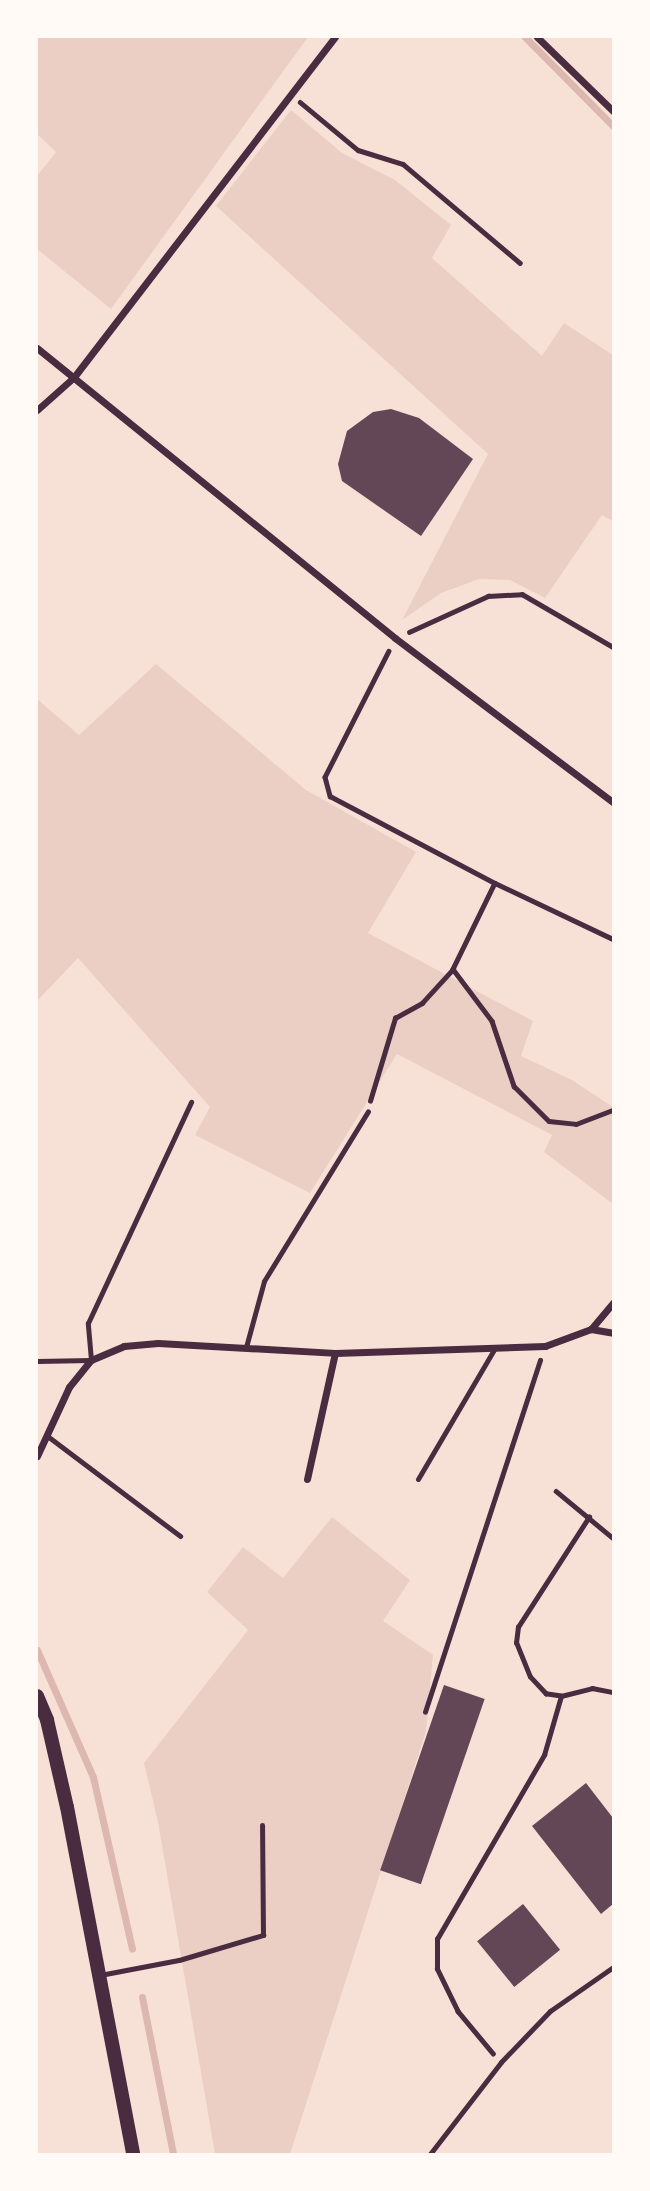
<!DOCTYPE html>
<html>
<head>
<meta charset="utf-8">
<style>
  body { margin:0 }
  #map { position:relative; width:650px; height:2191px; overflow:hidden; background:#f7e1d7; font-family:Karla,sans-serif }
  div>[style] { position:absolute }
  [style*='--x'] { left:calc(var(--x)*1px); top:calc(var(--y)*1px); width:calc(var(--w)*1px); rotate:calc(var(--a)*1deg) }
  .green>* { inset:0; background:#ebcfc5 }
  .stream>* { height:7px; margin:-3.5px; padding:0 3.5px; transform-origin:3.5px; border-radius:3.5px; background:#dcb8b0 }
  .building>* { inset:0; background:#644757; transform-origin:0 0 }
  .path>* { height:4.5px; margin:-2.25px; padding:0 2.25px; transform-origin:2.25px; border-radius:2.25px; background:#4a2c40 }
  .service>* { height:5px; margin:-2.5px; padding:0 2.5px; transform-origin:2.5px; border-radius:2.5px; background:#4a2c40 }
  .minor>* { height:7px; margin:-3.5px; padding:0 3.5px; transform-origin:3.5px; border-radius:3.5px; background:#4a2c40 }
  .secondary>* { height:14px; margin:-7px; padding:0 7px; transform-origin:7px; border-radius:7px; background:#4a2c40 }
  span { translate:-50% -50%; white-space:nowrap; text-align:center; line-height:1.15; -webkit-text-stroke:5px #fffaf5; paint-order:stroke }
  .frame { position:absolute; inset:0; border:38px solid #fffaf5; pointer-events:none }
</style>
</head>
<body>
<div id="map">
  <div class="green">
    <i style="clip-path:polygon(37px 37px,308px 37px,111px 309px,37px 249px,37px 176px,56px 152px,37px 134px)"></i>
    <i style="clip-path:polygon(291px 110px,342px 153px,395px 180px,451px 225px,432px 258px,542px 356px,564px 323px,613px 355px,613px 521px,602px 515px,545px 598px,510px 580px,479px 579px,441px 593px,402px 620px,488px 454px,216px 206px)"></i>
    <i style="clip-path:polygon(156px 664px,306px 790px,416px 852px,368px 933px,533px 1021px,521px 1056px,572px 1080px,613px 1107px,613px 1204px,544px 1152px,552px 1135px,397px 1054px,310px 1193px,195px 1135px,210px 1107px,78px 958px,37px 1001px,37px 699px,79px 735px)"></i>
    <i style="clip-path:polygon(332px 1517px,410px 1580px,383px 1621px,433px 1655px,426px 1731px,290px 2154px,215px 2154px,158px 1822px,144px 1763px,248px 1630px,207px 1592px,243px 1547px,283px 1578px)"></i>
  </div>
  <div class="stream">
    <i style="--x:525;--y:37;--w:125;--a:45.3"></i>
    <i style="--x:37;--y:1650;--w:139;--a:66.2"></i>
    <i style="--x:93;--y:1777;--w:176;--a:77.2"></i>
    <i style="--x:142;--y:1997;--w:160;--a:78.8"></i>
  </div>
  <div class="building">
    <i style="clip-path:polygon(391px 409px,419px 418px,473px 459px,421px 536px,342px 481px,338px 464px,347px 431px,373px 412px)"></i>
    <i style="left:444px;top:1685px;width:43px;height:196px;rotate:19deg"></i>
    <i style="clip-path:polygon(586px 1783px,613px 1818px,613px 1904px,601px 1914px,532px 1826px)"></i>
    <i style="left:523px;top:1904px;width:59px;height:59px;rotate:51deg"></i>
  </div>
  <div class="path">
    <i style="--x:300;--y:102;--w:75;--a:39.6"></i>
    <i style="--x:358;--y:150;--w:47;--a:17.3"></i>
    <i style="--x:403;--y:164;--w:153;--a:40.2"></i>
    <i style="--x:409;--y:632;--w:87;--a:-24.5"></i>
    <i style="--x:488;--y:596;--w:34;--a:-3"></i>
    <i style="--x:522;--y:594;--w:105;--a:30.2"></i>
    <i style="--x:389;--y:651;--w:141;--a:116.9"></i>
    <i style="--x:325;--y:777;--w:20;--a:75"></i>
    <i style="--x:330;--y:796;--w:187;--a:27.8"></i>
    <i style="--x:495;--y:883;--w:131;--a:25.4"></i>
    <i style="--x:495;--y:883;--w:96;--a:116"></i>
    <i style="--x:453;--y:969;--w:65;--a:53.1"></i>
    <i style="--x:492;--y:1021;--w:69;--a:71.3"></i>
    <i style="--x:514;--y:1086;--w:49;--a:45"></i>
    <i style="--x:549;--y:1121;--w:27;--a:6"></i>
    <i style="--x:576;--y:1124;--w:40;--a:-21"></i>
    <i style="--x:370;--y:1101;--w:87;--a:-73.2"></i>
    <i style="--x:395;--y:1018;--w:31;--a:-29"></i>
    <i style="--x:422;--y:1003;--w:46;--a:-47.6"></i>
    <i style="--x:556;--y:1491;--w:74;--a:39.5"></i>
    <i style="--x:561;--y:1696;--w:15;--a:-172"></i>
    <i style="--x:546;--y:1694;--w:23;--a:-133"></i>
    <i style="--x:530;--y:1677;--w:37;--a:-112"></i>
    <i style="--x:516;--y:1643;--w:16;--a:-83"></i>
    <i style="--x:518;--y:1627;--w:131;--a:-57.2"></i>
    <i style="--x:425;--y:1712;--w:370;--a:-71.9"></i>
    <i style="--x:493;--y:2054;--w:55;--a:-129.8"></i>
    <i style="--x:458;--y:2012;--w:48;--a:-116"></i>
    <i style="--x:437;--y:1969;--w:30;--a:-90"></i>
    <i style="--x:437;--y:1939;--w:213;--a:-59.8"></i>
    <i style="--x:544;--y:1755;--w:61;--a:-73.9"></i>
    <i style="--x:561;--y:1696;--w:32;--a:-14"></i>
    <i style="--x:592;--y:1688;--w:21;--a:11"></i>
  </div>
  <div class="service">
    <i style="--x:246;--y:1347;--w:68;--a:-74.7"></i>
    <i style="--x:264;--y:1281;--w:199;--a:-58.5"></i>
    <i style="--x:37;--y:1361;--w:54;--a:-1.1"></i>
    <i style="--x:91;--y:1360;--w:37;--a:-95"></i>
    <i style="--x:88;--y:1323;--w:244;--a:-65"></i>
    <i style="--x:46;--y:1435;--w:168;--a:37"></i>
    <i style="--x:418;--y:1479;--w:152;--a:-59.6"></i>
    <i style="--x:100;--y:1975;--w:80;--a:-10.8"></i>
    <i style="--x:179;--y:1960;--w:88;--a:-16.6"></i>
    <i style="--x:263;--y:1935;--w:110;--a:-90.5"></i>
    <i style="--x:430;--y:2154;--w:116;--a:-52.3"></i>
    <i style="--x:501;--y:2062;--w:71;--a:-46.1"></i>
    <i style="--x:550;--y:2011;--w:77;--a:-34.9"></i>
  </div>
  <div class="minor">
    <i style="--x:537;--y:37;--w:106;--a:44.2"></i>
    <i style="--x:37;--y:348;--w:461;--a:39"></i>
    <i style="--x:395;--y:638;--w:273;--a:37"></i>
    <i style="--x:37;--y:410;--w:50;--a:-41.7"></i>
    <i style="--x:74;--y:377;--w:429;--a:-52.5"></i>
    <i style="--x:591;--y:1329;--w:34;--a:-50"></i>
    <i style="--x:37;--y:1456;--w:76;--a:-65.1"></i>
    <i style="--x:69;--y:1387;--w:35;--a:-51"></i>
    <i style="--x:91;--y:1360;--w:36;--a:-23"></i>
    <i style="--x:124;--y:1346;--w:34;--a:-5"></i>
    <i style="--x:158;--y:1343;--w:177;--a:3.2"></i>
    <i style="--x:335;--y:1353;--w:210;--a:-1.9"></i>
    <i style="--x:545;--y:1346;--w:49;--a:-20.3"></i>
    <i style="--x:591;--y:1329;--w:22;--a:10"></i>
    <i style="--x:307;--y:1479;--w:129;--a:-77.5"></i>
  </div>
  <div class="secondary">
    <i style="--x:37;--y:1696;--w:26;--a:67"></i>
    <i style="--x:47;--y:1720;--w:89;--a:77.1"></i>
    <i style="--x:67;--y:1807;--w:353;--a:79.2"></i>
  </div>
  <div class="frame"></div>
</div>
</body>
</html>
